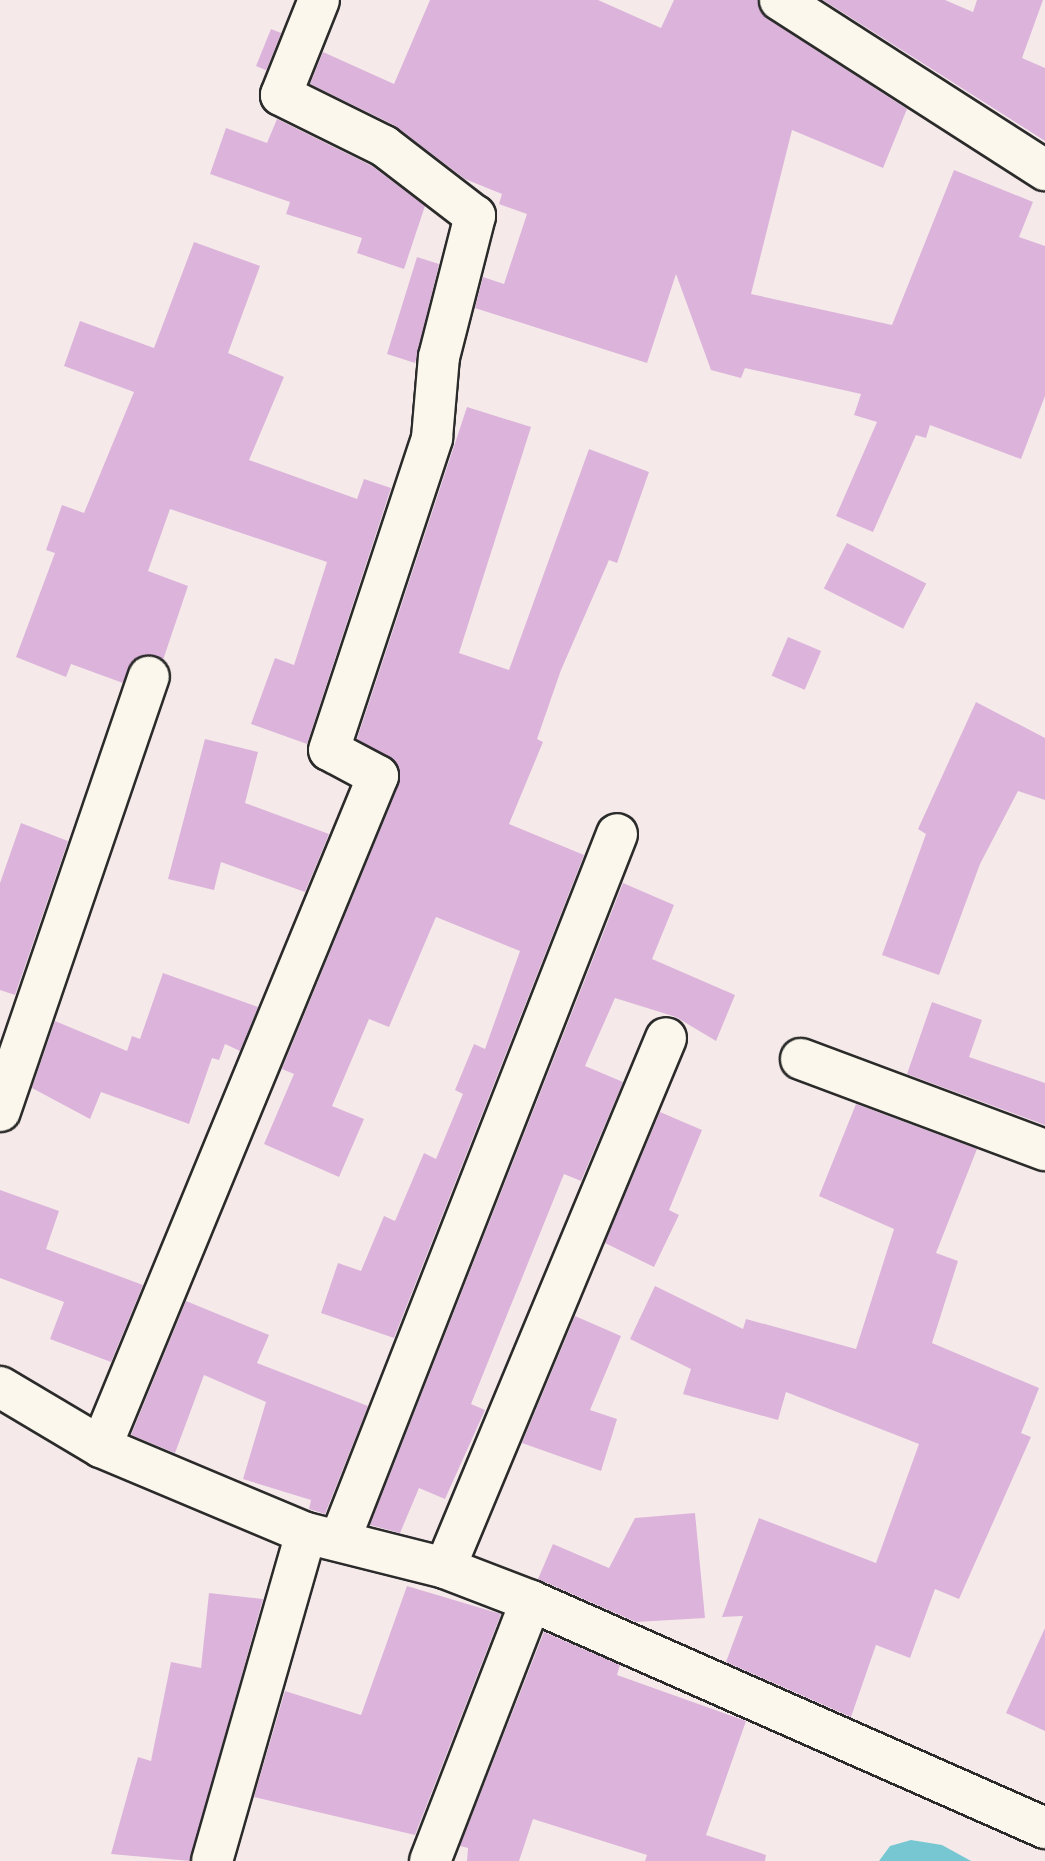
<!DOCTYPE html>
<html>
<head>
<meta charset="utf-8">
<style>
  body { margin:0 }
  #map { position:relative; width:1045px; height:1861px; overflow:hidden; background:#f5eae9; font-family:"Gochi Hand",sans-serif }
  div>[style] { position:absolute }
  [style*='--x'] { left:calc(var(--x)*1px); top:calc(var(--y)*1px); width:calc(var(--w)*1px); rotate:calc(var(--a)*1deg) }
  .water>* { inset:0; background:#77c7d2 }
  .building>* { inset:0; background:#dcb4db; transform-origin:0 0 }
  .roads { filter:drop-shadow(2px 0 #2b2b2b) drop-shadow(-2px 0 #2b2b2b) drop-shadow(0 2px #2b2b2b) drop-shadow(0 -2px #2b2b2b) }
  .minor>* { height:40px; margin:-20px; padding:0 20px; transform-origin:20px; border-radius:20px; background:#fbf7ec }
  span { translate:-50% -50%; white-space:nowrap; text-align:center; line-height:1.15; -webkit-text-stroke:7px #fbf7ec; paint-order:stroke }
</style>
</head>
<body>
<div id="map">
  <div class="water">
    <i style="clip-path:polygon(911px 1840px,942px 1845px,971px 1861px,879px 1861px,890px 1846px)"></i>
  </div>
  <div class="building">
    <i style="clip-path:polygon(430px 0,598px 0,661px 28px,674px 0,757px 0,768px 19px,907px 109px,883px 168px,792px 130px,751px 294px,892px 325px,954px 170px,1033px 202px,1019px 237px,1045px 246px,1045px 396px,1021px 459px,930px 425px,926px 438px,916px 435px,873px 532px,836px 516px,877px 422px,854px 415px,861px 394px,745px 368px,741px 378px,711px 370px,676px 274px,647px 363px,475px 308px,483px 277px,504px 284px,527px 214px,499px 204px,502px 194px,465px 179px,394px 125px,310px 84px,323px 52px,394px 84px)"></i>
    <i style="clip-path:polygon(823px 0,945px 0,973px 12px,977px 0,1043px 0,1022px 58px,1045px 68px,1045px 141px)"></i>
    <i style="left:271px;top:29px;width:11px;height:40px;rotate:22deg"></i>
    <i style="clip-path:polygon(277px 119px,372px 166px,425px 206px,404px 269px,357px 253px,362px 238px,286px 214px,290px 202px,210px 174px,226px 128px,267px 143px)"></i>
    <i style="clip-path:polygon(194px 242px,260px 266px,228px 353px,284px 377px,249px 460px,357px 499px,364px 479px,391px 488px,307px 744px,251px 724px,275px 658px,294px 665px,327px 562px,170px 509px,148px 571px,188px 586px,163px 660px,135px 659px,123px 683px,71px 664px,66px 677px,16px 657px,55px 553px,46px 550px,62px 505px,84px 513px,134px 392px,64px 366px,80px 321px,154px 348px)"></i>
    <i style="clip-path:polygon(417px 257px,439px 264px,415px 363px,387px 354px)"></i>
    <i style="clip-path:polygon(467px 407px,531px 427px,459px 653px,509px 670px,589px 449px,649px 472px,617px 563px,609px 560px,561px 670px,537px 739px,543px 742px,509px 824px,584px 855px,394px 1338px,321px 1313px,338px 1263px,361px 1271px,384px 1216px,395px 1221px,424px 1153px,436px 1159px,463px 1094px,455px 1090px,474px 1044px,485px 1049px,520px 951px,436px 917px,389px 1027px,369px 1019px,332px 1106px,364px 1119px,339px 1177px,264px 1144px,294px 1074px,282px 1069px,399px 784px,397px 763px,357px 739px)"></i>
    <i style="left:847px;top:543px;width:89px;height:51px;rotate:27deg"></i>
    <i style="left:788px;top:637px;width:36px;height:42px;rotate:23deg"></i>
    <i style="clip-path:polygon(976px 702px,1045px 738px,1045px 800px,1018px 791px,980px 864px,939px 975px,882px 955px,926px 834px,918px 829px)"></i>
    <i style="clip-path:polygon(205px 739px,258px 752px,245px 803px,329px 834px,305px 892px,221px 862px,214px 890px,168px 879px)"></i>
    <i style="clip-path:polygon(21px 823px,68px 841px,15px 995px,0 990px,0 883px)"></i>
    <i style="clip-path:polygon(623px 883px,674px 905px,652px 959px,735px 995px,716px 1041px,676px 1017px,615px 998px,585px 1066px,623px 1082px,581px 1181px,564px 1174px,471px 1404px,485px 1410px,445px 1499px,419px 1488px,400px 1533px,370px 1525px)"></i>
    <i style="clip-path:polygon(163px 973px,258px 1007px,240px 1051px,225px 1044px,219px 1060px,212px 1058px,189px 1124px,101px 1092px,90px 1119px,32px 1088px,55px 1021px,127px 1051px,132px 1036px,140px 1039px)"></i>
    <i style="clip-path:polygon(932px 1002px,982px 1020px,969px 1057px,1045px 1083px,1045px 1125px,907px 1074px)"></i>
    <i style="clip-path:polygon(856px 1104px,977px 1149px,936px 1253px,958px 1261px,932px 1343px,1039px 1388px,1021px 1433px,1031px 1437px,959px 1599px,935px 1589px,910px 1658px,876px 1645px,851px 1717px,726px 1662px,743px 1616px,722px 1617px,759px 1518px,876px 1563px,919px 1444px,786px 1392px,778px 1420px,683px 1394px,691px 1369px,630px 1339px,655px 1286px,743px 1329px,746px 1319px,856px 1349px,894px 1229px,819px 1196px)"></i>
    <i style="clip-path:polygon(660px 1112px,702px 1130px,669px 1210px,679px 1215px,654px 1267px,605px 1243px)"></i>
    <i style="clip-path:polygon(0 1190px,59px 1211px,46px 1249px,143px 1285px,111px 1362px,50px 1339px,64px 1302px,0 1278px)"></i>
    <i style="clip-path:polygon(186px 1301px,269px 1335px,257px 1363px,368px 1406px,325px 1514px,309px 1509px,311px 1500px,243px 1479px,266px 1402px,204px 1375px,175px 1453px,131px 1435px)"></i>
    <i style="clip-path:polygon(575px 1316px,621px 1336px,590px 1410px,617px 1419px,601px 1471px,522px 1443px)"></i>
    <i style="clip-path:polygon(695px 1513px,705px 1618px,636px 1622px,538px 1579px,553px 1544px,609px 1568px,635px 1518px)"></i>
    <i style="clip-path:polygon(407px 1586px,501px 1614px,415px 1835px,254px 1797px,285px 1691px,361px 1715px)"></i>
    <i style="clip-path:polygon(209px 1593px,263px 1599px,190px 1861px,111px 1854px,138px 1757px,151px 1761px,171px 1662px,201px 1668px)"></i>
    <i style="clip-path:polygon(1045px 1628px,1045px 1731px,1006px 1713px)"></i>
    <i style="clip-path:polygon(544px 1632px,620px 1665px,617px 1675px,746px 1721px,706px 1835px,766px 1855px,765px 1861px,645px 1861px,647px 1855px,533px 1819px,519px 1861px,467px 1861px,468px 1848px,460px 1846px)"></i>
  </div>
  <div class="roads">
    <div class="minor">
      <i style="--x:780;--y:0;--w:315;--a:32.7"></i>
      <i style="--x:801;--y:1059;--w:260;--a:20.5"></i>
      <i style="--x:0;--y:1111;--w:459;--a:-71.1"></i>
      <i style="--x:0;--y:1387;--w:117;--a:30.7"></i>
      <i style="--x:101;--y:1447;--w:222;--a:22.8"></i>
      <i style="--x:306;--y:1533;--w:143;--a:14.1"></i>
      <i style="--x:445;--y:1568;--w:92;--a:21"></i>
      <i style="--x:531;--y:1601;--w:562;--a:23.83"></i>
      <i style="--x:101;--y:1447;--w:726;--a:-67.57"></i>
      <i style="--x:378;--y:776;--w:55;--a:-152"></i>
      <i style="--x:329;--y:750;--w:329;--a:-71.7"></i>
      <i style="--x:432;--y:438;--w:81;--a:-85.1"></i>
      <i style="--x:439;--y:357;--w:146;--a:-75.7"></i>
      <i style="--x:475;--y:216;--w:115;--a:-142.4"></i>
      <i style="--x:384;--y:146;--w:115;--a:-153.7"></i>
      <i style="--x:281;--y:95;--w:102;--a:-68.2"></i>
      <i style="--x:341;--y:1537;--w:755;--a:-68.56"></i>
      <i style="--x:445;--y:1568;--w:574;--a:-67.36"></i>
      <i style="--x:212;--y:1861;--w:341;--a:-74"></i>
      <i style="--x:430;--y:1861;--w:279;--a:-68.8"></i>
    </div>
  </div>
</div>
</body>
</html>
